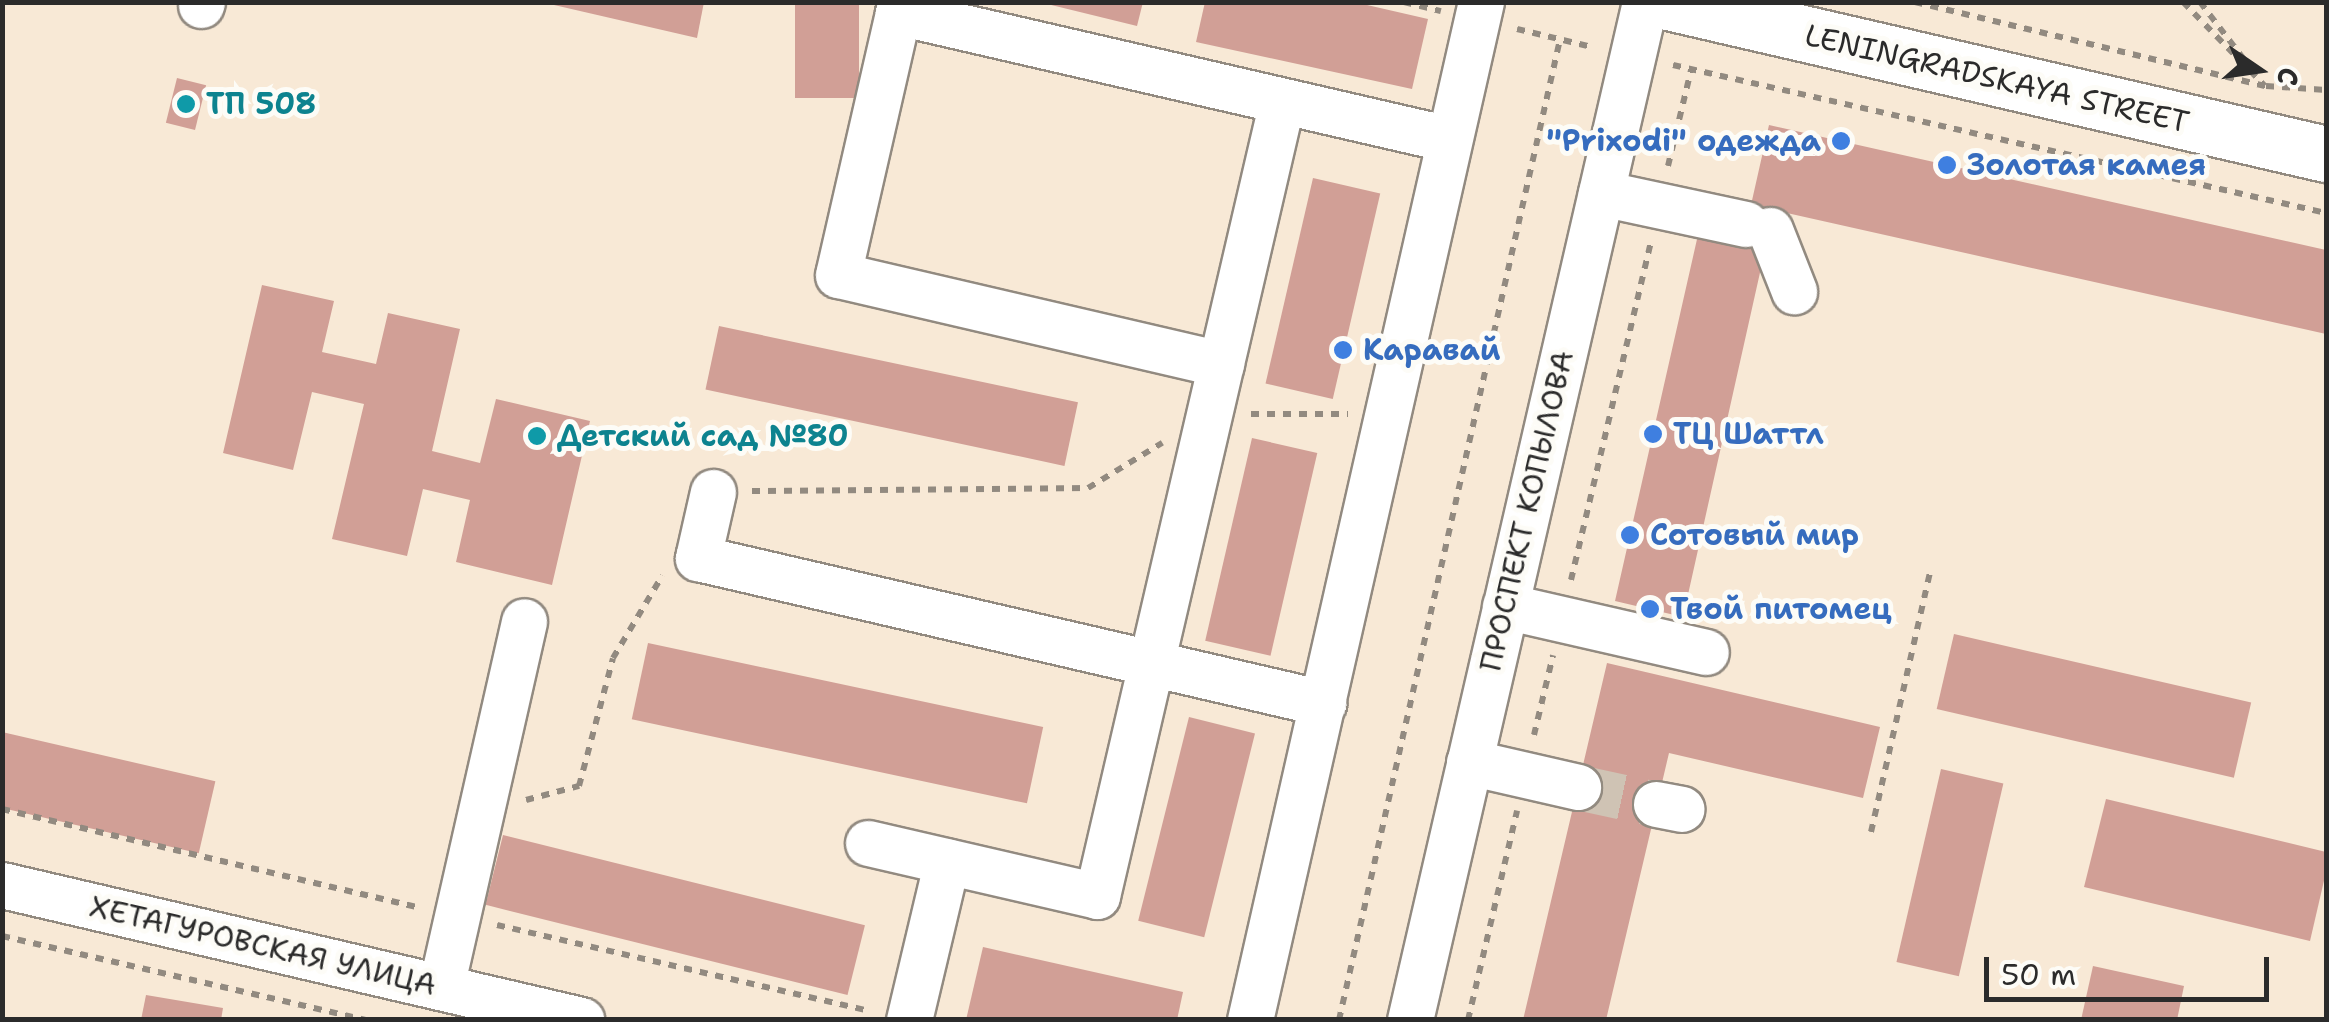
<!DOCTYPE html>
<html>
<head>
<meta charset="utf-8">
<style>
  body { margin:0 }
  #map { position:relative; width:2329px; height:1022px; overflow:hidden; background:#f8e9d6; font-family:"Shantell Sans",sans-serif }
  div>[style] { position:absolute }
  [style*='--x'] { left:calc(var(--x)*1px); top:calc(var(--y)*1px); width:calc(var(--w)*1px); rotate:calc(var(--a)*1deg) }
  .building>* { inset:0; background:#d19f96; transform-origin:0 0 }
  .minor-tunnel>* { height:45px; margin-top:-22.5px; transform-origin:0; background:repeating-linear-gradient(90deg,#cfc3b4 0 45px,transparent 0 67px) }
  .path>* { height:6px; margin-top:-3px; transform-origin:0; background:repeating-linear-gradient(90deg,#928a80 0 8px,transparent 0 16px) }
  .roads { filter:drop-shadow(2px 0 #928a80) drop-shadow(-2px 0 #928a80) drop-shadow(0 2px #928a80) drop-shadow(0 -2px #928a80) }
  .minor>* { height:45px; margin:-22.5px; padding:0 22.5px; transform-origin:22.5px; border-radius:22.5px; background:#fff }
  .major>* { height:55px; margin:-27.5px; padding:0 27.5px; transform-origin:27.5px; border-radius:27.5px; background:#fff }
  .dots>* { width:28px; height:28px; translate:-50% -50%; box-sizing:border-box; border:5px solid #fdfcf7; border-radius:50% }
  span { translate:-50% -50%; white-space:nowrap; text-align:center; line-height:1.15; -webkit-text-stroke:10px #fdfcf7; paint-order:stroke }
  .street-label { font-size:30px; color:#2b2b2b }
  .culture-label { font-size:30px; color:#0d838f; font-weight:700 }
  .left { translate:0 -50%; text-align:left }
  .shop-label { font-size:30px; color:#366cbe; font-weight:700 }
  .right { translate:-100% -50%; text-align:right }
  .frame { position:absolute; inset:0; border:5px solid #2b2b2b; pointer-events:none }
  .north { position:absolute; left:2209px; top:20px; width:100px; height:100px; -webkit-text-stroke:8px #fdfcf7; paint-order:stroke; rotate:103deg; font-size:28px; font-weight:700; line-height:40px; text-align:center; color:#2b2b2b }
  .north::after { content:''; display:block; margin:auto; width:35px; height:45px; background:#2b2b2b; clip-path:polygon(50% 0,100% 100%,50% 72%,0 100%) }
  .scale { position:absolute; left:1984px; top:957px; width:285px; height:45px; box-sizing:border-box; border:5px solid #2b2b2b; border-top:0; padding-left:12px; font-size:30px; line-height:35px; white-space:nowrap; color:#2b2b2b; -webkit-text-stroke:8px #fdfcf7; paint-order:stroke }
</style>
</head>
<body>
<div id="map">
  <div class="building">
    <i style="clip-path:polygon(541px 2px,704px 2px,697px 38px)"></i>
    <i style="left:795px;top:2px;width:64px;height:96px"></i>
    <i style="clip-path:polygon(1039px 2px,1143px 2px,1137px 26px)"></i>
    <i style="clip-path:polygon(1205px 2px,1354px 2px,1428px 19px,1412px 89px,1196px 42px)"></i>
    <i style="left:177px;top:78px;width:30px;height:46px;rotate:14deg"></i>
    <i style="clip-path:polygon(1769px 125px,2326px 250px,2326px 334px,1774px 210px,1683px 617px,1615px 601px,1700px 226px,1744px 236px)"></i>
    <i style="left:1313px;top:178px;width:69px;height:211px;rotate:13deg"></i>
    <i style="clip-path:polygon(262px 285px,334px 301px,322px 352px,376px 364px,388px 313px,460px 329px,432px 451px,480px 463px,496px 399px,590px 421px,552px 585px,456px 562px,470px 500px,423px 489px,407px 556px,332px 539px,364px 404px,312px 392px,293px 470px,223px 453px)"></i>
    <i style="left:719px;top:326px;width:367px;height:65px;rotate:12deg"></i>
    <i style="left:1252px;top:438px;width:67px;height:208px;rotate:13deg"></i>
    <i style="left:1954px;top:634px;width:305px;height:77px;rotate:13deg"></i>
    <i style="left:648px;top:643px;width:404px;height:78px;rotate:12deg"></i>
    <i style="clip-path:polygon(1607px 663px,1880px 727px,1863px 798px,1669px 753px,1606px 1020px,1523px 1020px)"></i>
    <i style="left:1189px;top:717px;width:68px;height:210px;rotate:14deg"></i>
    <i style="left:2px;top:732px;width:219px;height:74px;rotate:13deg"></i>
    <i style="left:1941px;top:769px;width:64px;height:198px;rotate:13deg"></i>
    <i style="clip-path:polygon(2106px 799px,2326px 852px,2326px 872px,2310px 941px,2084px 887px)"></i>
    <i style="left:503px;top:835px;width:373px;height:72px;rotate:14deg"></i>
    <i style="clip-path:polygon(983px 947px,1183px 992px,1177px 1020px,966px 1020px)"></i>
    <i style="clip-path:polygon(2093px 966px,2184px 986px,2177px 1020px,2081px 1020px)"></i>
    <i style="clip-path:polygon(146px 995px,223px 1008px,221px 1020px,141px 1020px)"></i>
  </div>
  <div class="minor-tunnel">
    <i style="--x:1578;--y:787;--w:80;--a:12.3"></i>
  </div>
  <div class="path">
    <i style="--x:1404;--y:2;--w:38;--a:14"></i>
    <i style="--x:1915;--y:2;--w:361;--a:13.5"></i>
    <i style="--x:2266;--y:86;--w:60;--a:3.8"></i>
    <i style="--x:2183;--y:2;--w:117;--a:45.7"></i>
    <i style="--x:2200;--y:2;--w:76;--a:52.5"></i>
    <i style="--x:1517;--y:29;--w:77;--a:13.5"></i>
    <i style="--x:1673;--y:65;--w:670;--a:12.77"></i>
    <i style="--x:1668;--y:166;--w:99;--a:-76.5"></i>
    <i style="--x:1251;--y:414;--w:97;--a:0"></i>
    <i style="--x:752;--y:491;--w:336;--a:-0.5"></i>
    <i style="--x:1088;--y:488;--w:87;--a:-31.3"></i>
    <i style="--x:1571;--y:580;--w:348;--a:-76.7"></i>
    <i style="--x:1534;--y:735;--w:82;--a:-76.6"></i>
    <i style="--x:526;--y:800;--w:55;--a:-14.8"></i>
    <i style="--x:579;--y:786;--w:132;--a:-75.1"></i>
    <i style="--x:613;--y:658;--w:96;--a:-59.1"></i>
    <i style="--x:2;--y:809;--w:426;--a:13.3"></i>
    <i style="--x:1871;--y:832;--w:266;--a:-77.2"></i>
    <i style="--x:497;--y:925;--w:383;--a:13"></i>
    <i style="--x:2;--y:936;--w:373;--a:13"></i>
    <i style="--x:1339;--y:1020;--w:1006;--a:-77.3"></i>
    <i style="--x:1468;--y:1020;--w:215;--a:-76.8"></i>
  </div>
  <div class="roads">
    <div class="minor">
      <i style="--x:201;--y:5;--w:3;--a:-72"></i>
      <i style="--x:1601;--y:193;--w:148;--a:12.1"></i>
      <i style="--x:1770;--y:230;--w:66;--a:68.5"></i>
      <i style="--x:1221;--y:364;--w:393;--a:-166.9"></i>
      <i style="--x:838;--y:275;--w:270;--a:-77.1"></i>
      <i style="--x:898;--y:12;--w:565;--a:12.98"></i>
      <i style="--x:713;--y:492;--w:68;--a:102.8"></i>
      <i style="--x:698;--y:558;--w:642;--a:13.06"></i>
      <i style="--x:1505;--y:606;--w:206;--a:12.9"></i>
      <i style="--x:1469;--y:762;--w:112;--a:12.9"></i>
      <i style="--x:1656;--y:804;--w:26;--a:11"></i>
      <i style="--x:868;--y:843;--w:235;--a:13"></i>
      <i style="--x:1097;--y:896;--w:816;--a:-76.9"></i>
      <i style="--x:2;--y:885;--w:595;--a:13.12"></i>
      <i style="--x:441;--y:987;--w:375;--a:-77.2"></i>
      <i style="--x:909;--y:1020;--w:163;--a:-76.6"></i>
      <i style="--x:1250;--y:1020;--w:1044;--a:-77.22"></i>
      <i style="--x:1410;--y:1020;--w:1045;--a:-77"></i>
    </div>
    <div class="major">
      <i style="--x:1668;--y:2;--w:675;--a:13.01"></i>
    </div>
  </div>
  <div class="dots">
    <i style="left:186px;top:104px;background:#0f9aa8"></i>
    <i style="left:1841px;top:141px;background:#3f7fe0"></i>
    <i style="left:1947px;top:165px;background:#3f7fe0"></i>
    <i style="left:1343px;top:350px;background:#3f7fe0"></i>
    <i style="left:1653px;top:434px;background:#3f7fe0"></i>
    <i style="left:537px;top:436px;background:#0f9aa8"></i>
    <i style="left:1630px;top:535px;background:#3f7fe0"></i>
    <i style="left:1650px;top:609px;background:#3f7fe0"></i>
  </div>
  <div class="street-label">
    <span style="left:1997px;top:79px;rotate:13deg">LENINGRADSKAYA STREET</span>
    <span style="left:1527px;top:511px;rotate:-77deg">ПРОСПЕКТ КОПЫЛОВА</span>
    <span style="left:263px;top:946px;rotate:13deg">ХЕТАГУРОВСКАЯ УЛИЦА</span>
  </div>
  <div class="culture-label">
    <span class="left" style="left:206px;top:104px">ТП 508</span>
    <span class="left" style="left:557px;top:436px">Детский сад №80</span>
  </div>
  <div class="shop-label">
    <span class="right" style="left:1821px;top:141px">"Prixodi" одежда</span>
    <span class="left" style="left:1967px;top:165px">Золотая камея</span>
    <span class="left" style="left:1363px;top:350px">Каравай</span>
    <span class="left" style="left:1673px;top:434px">ТЦ Шаттл</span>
    <span class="left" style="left:1650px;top:535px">Сотовый мир</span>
    <span class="left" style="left:1670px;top:609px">Твой питомец</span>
  </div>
  <div class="frame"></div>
  <div class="north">С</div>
  <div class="scale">50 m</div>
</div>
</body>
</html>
